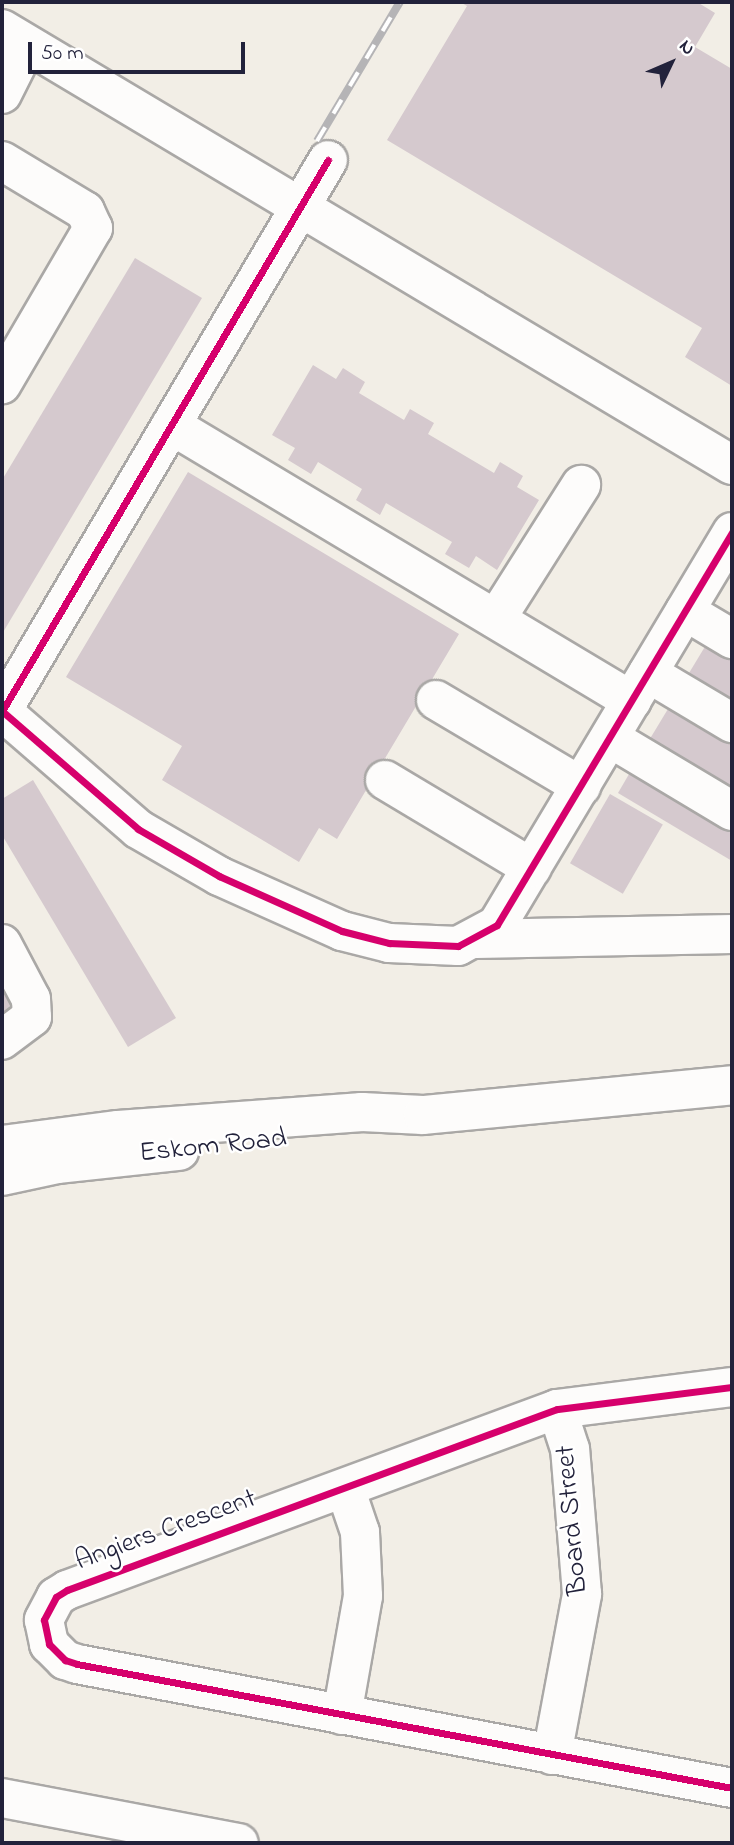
<!DOCTYPE html>
<html>
<head>
<meta charset="utf-8">
<style>
  body { margin:0 }
  #map { position:relative; width:734px; height:1845px; overflow:hidden; background:#f2eee6; font-family:"Indie Flower",sans-serif }
  div>[style] { position:absolute }
  [style*='--x'] { left:calc(var(--x)*1px); top:calc(var(--y)*1px); width:calc(var(--w)*1px); rotate:calc(var(--a)*1deg) }
  .building>* { inset:0; background:#d5c9ce; transform-origin:0 0 }
  .roads { filter:drop-shadow(2px 0 #aaa8a6) drop-shadow(-2px 0 #aaa8a6) drop-shadow(0 2px #aaa8a6) drop-shadow(0 -2px #aaa8a6) }
  .minor>* { height:38px; margin:-19px; padding:0 19px; transform-origin:19px; border-radius:19px; background:#fdfcfb }
  .rail>* { height:8px; margin-top:-4px; transform-origin:0; background:repeating-linear-gradient(90deg,#fff 0 16px,#b5b4b6 0 32px); box-sizing:border-box; border-block:2px solid #b5b4b6 }
  .cycleway>* { height:7px; margin:-3.5px; padding:0 3.5px; transform-origin:3.5px; border-radius:3.5px; background:#d6006c }
  span { translate:-50% -50%; white-space:nowrap; text-align:center; line-height:1.15; -webkit-text-stroke:5px #fff; paint-order:stroke }
  .street-label { font-size:28px; color:#22223b }
  .frame { position:absolute; inset:0; border:4px solid #22223b; pointer-events:none }
  .north { position:absolute; left:636px; top:28px; width:70px; height:70px; -webkit-text-stroke:5px #fff; paint-order:stroke; rotate:46deg; font-size:19px; font-weight:700; line-height:28px; text-align:center; color:#22223b }
  .north::after { content:''; display:block; margin:auto; width:24px; height:32px; background:#22223b; clip-path:polygon(50% 0,100% 100%,50% 72%,0 100%) }
  .scale { position:absolute; left:28px; top:42px; width:217px; height:32px; box-sizing:border-box; border:4px solid #22223b; border-top:0; padding-left:9px; font-size:21px; line-height:24px; white-space:nowrap; color:#22223b; -webkit-text-stroke:5px #fff; paint-order:stroke }
</style>
</head>
<body>
<div id="map">
  <div class="building">
    <i style="clip-path:polygon(460px 2px,697px 2px,715px 13px,695px 47px,732px 69px,732px 386px,685px 357px,702px 328px,387px 140px,467px 6px)"></i>
    <i style="clip-path:polygon(135px 258px,202px 298px,2px 634px,2px 480px)"></i>
    <i style="clip-path:polygon(313px 365px,336px 379px,343px 368px,365px 382px,359px 393px,404px 420px,410px 409px,434px 423px,428px 434px,494px 473px,500px 462px,523px 476px,517px 487px,539px 500px,497px 570px,476px 556px,469px 568px,445px 554px,452px 542px,386px 503px,380px 515px,356px 500px,362px 489px,318px 462px,311px 474px,288px 460px,295px 448px,272px 435px)"></i>
    <i style="clip-path:polygon(188px 472px,459px 634px,337px 839px,319px 828px,299px 862px,162px 780px,182px 746px,66px 677px)"></i>
    <i style="clip-path:polygon(709px 640px,732px 655px,732px 706px,686px 678px)"></i>
    <i style="clip-path:polygon(671px 704px,732px 741px,732px 793px,648px 742px)"></i>
    <i style="clip-path:polygon(632px 769px,732px 830px,732px 861px,618px 793px)"></i>
    <i style="clip-path:polygon(33px 780px,176px 1018px,128px 1047px,2px 835px,2px 799px)"></i>
    <i style="left:610px;top:794px;width:61px;height:80px;rotate:30deg"></i>
    <i style="clip-path:polygon(2px 987px,13px 1006px,2px 1013px)"></i>
  </div>
  <div class="roads">
    <div class="minor">
      <i style="--x:2;--y:29;--w:850;--a:30.85"></i>
      <i style="--x:2;--y:94;--w:54;--a:-63.4"></i>
      <i style="--x:2;--y:161;--w:97;--a:31.1"></i>
      <i style="--x:85;--y:211;--w:19;--a:65"></i>
      <i style="--x:93;--y:228;--w:181;--a:120.3"></i>
      <i style="--x:171;--y:425;--w:537;--a:30.91"></i>
      <i style="--x:685;--y:611;--w:55;--a:30.8"></i>
      <i style="--x:496;--y:619;--w:159;--a:-57.6"></i>
      <i style="--x:648;--y:673;--w:98;--a:30.8"></i>
      <i style="--x:436;--y:700;--w:169;--a:30.7"></i>
      <i style="--x:2;--y:711;--w:180;--a:40.9"></i>
      <i style="--x:138;--y:829;--w:94;--a:30.1"></i>
      <i style="--x:219;--y:876;--w:135;--a:24.1"></i>
      <i style="--x:342;--y:931;--w:49;--a:14.3"></i>
      <i style="--x:389;--y:943;--w:69;--a:2.5"></i>
      <i style="--x:458;--y:946;--w:44;--a:-28.3"></i>
      <i style="--x:497;--y:925;--w:458;--a:-59.1"></i>
      <i style="--x:2;--y:711;--w:640;--a:-59.39"></i>
      <i style="--x:610;--y:738;--w:142;--a:30.9"></i>
      <i style="--x:385;--y:780;--w:171;--a:30.9"></i>
      <i style="--x:476;--y:939;--w:256;--a:-1.1"></i>
      <i style="--x:2;--y:944;--w:62;--a:62.2"></i>
      <i style="--x:31;--y:999;--w:18;--a:87"></i>
      <i style="--x:32;--y:1017;--w:38;--a:143"></i>
      <i style="--x:2;--y:1145;--w:117;--a:-7.4"></i>
      <i style="--x:118;--y:1130;--w:245;--a:-4.2"></i>
      <i style="--x:362;--y:1112;--w:61;--a:2.8"></i>
      <i style="--x:423;--y:1115;--w:310;--a:-5.5"></i>
      <i style="--x:2;--y:1176;--w:56;--a:-12.3"></i>
      <i style="--x:57;--y:1164;--w:123;--a:-6.1"></i>
      <i style="--x:732;--y:1387;--w:176;--a:172.8"></i>
      <i style="--x:557;--y:1409;--w:522;--a:159.73"></i>
      <i style="--x:67;--y:1590;--w:13;--a:148"></i>
      <i style="--x:56;--y:1597;--w:26;--a:118"></i>
      <i style="--x:44;--y:1620;--w:25;--a:78"></i>
      <i style="--x:49;--y:1644;--w:23;--a:45"></i>
      <i style="--x:65;--y:1660;--w:13;--a:18"></i>
      <i style="--x:77;--y:1664;--w:667;--a:10.72"></i>
      <i style="--x:342;--y:1715;--w:121;--a:-80"></i>
      <i style="--x:363;--y:1596;--w:64;--a:-92.7"></i>
      <i style="--x:360;--y:1532;--w:46;--a:-108.8"></i>
      <i style="--x:552;--y:1755;--w:164;--a:-79.4"></i>
      <i style="--x:582;--y:1594;--w:145;--a:-94.7"></i>
      <i style="--x:570;--y:1449;--w:42;--a:-108"></i>
      <i style="--x:2;--y:1798;--w:241;--a:10.8"></i>
    </div>
  </div>
  <div class="rail">
    <i style="--x:317;--y:141;--w:162;--a:-59.2"></i>
  </div>
  <div class="cycleway">
    <i style="--x:328;--y:160;--w:640;--a:120.61"></i>
    <i style="--x:2;--y:711;--w:180;--a:40.9"></i>
    <i style="--x:138;--y:829;--w:94;--a:30.1"></i>
    <i style="--x:219;--y:876;--w:135;--a:24.1"></i>
    <i style="--x:342;--y:931;--w:49;--a:14.3"></i>
    <i style="--x:389;--y:943;--w:69;--a:2.5"></i>
    <i style="--x:458;--y:946;--w:44;--a:-28.3"></i>
    <i style="--x:497;--y:925;--w:458;--a:-59.1"></i>
    <i style="--x:732;--y:1387;--w:176;--a:172.8"></i>
    <i style="--x:557;--y:1409;--w:522;--a:159.73"></i>
    <i style="--x:67;--y:1590;--w:13;--a:148"></i>
    <i style="--x:56;--y:1597;--w:26;--a:118"></i>
    <i style="--x:44;--y:1620;--w:25;--a:78"></i>
    <i style="--x:49;--y:1644;--w:23;--a:45"></i>
    <i style="--x:65;--y:1660;--w:13;--a:18"></i>
    <i style="--x:77;--y:1664;--w:667;--a:10.72"></i>
  </div>
  <div class="street-label">
    <span style="left:213px;top:1147px;rotate:-6deg">Eskom Road</span>
    <span style="left:573px;top:1520px;rotate:-95deg">Board Street</span>
    <span style="left:166px;top:1531px;rotate:-20deg">Angiers Crescent</span>
  </div>
  <div class="frame"></div>
  <div class="north">N</div>
  <div class="scale">50 m</div>
</div>
</body>
</html>
